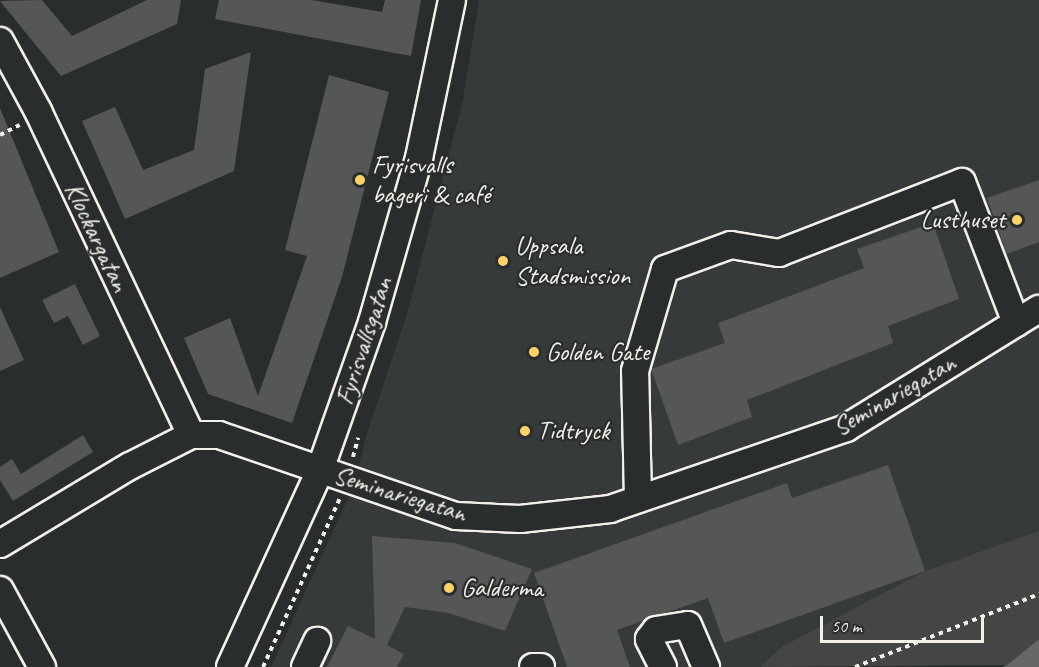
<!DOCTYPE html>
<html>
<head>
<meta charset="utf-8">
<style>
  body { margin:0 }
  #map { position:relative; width:1039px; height:667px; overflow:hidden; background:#2a2d2e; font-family:Caveat,sans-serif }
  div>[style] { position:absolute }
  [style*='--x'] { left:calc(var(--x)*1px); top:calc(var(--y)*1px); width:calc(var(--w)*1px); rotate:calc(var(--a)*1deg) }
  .built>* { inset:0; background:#373a3a }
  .green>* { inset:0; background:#444645 }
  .water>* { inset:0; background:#676866 }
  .building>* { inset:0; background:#555756 }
  .path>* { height:4px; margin-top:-2px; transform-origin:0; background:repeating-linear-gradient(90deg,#f4f1e8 0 4.5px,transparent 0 9px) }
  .roads { filter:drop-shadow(2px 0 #f4f1e8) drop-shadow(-2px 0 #f4f1e8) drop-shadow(0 2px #f4f1e8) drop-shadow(0 -2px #f4f1e8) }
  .minor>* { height:26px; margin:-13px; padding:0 13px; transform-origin:13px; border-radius:13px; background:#2a2d2e }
  .dots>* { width:16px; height:16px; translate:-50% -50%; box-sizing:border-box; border:3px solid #2a2d2e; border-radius:50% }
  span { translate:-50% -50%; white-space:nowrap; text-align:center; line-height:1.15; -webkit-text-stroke:4.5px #2a2d2e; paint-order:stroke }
  .poi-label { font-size:26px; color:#f4f1e8 }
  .left { translate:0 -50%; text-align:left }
  .right { translate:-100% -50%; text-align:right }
  .street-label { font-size:26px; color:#f4f1e8 }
  .scale { position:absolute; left:820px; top:616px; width:164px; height:27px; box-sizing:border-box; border:3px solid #f4f1e8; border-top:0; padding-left:8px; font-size:18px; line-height:21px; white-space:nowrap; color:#f4f1e8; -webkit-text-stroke:4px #2a2d2e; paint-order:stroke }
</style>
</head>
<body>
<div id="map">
  <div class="built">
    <i style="clip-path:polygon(479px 0,1039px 0,1039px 531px,925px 571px,783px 646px,759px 667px,271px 667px,355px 483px,366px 436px,407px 314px,463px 100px)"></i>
  </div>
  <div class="green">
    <i style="clip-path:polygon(1039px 531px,1039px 639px,1007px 665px,759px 667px,783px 646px,925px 571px)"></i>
  </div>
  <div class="water">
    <i style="clip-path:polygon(1039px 639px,1039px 667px,1002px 667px,1007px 665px)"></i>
  </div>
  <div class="building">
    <i style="clip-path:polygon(42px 0,72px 36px,147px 0,181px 0,177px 24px,61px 76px,0 1px)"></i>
    <i style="clip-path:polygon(219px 0,311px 0,382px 12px,385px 0,421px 0,411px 56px,215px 19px)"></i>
    <i style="clip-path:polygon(251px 52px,234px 171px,125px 219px,82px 121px,115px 107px,143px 170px,194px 150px,205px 69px)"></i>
    <i style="clip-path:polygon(329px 75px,389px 92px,342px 277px,292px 423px,208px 394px,184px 338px,230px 318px,258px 396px,307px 256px,285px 250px)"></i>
    <i style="clip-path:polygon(0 108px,59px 252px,0 278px)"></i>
    <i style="clip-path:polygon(1039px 180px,1039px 242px,1007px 254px,987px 198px)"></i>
    <i style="clip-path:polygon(933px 223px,959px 299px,888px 326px,893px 343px,747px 400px,752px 417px,678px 445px,651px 369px,725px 343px,718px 323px,864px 268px,857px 249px)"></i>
    <i style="clip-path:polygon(75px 284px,100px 336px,83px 345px,68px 316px,54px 323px,42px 300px)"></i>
    <i style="clip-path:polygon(0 307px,24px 360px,0 371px)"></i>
    <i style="clip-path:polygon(83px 435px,93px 452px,13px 501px,0 480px,0 467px,12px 459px,21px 474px)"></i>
    <i style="clip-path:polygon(888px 465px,925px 571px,724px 643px,708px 598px,617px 630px,630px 667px,567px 667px,534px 573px,787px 483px,792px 498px)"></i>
    <i style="clip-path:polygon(372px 536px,455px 543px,532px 569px,505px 631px,448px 613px,405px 607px,387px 645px,404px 654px,397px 667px,327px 667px,348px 626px,375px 639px)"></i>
  </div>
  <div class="path">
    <i style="--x:0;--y:135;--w:22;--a:-27"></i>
    <i style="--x:353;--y:457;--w:20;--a:-75"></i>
    <i style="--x:263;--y:667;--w:186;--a:-65.5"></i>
    <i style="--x:855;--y:667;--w:198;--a:-21.6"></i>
  </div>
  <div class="roads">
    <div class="minor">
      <i style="--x:0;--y:41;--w:80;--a:61.5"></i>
      <i style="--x:38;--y:111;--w:358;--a:64.7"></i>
      <i style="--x:638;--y:499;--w:128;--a:-91.3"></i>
      <i style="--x:635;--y:371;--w:106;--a:-73.6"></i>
      <i style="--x:665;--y:269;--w:70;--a:-20"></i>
      <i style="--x:731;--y:245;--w:49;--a:9.5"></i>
      <i style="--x:779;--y:253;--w:196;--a:-21.2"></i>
      <i style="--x:962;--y:182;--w:151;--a:69"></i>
      <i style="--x:0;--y:544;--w:152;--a:-31"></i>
      <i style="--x:130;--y:466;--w:68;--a:-26.9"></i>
      <i style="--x:191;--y:435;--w:28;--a:0"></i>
      <i style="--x:219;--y:435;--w:250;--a:18.9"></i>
      <i style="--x:456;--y:516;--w:64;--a:2.7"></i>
      <i style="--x:520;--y:519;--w:91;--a:-6.3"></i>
      <i style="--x:610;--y:509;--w:250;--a:-18.9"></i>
      <i style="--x:846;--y:428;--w:227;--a:-31.7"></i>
      <i style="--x:0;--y:590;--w:88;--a:61.4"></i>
      <i style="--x:230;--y:667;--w:217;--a:-65.4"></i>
      <i style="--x:320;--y:470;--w:157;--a:-70.6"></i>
      <i style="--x:372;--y:322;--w:171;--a:-74"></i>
      <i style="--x:419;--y:158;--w:161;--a:-78.2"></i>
      <i style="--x:305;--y:667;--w:29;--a:-65"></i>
      <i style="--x:533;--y:667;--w:8;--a:0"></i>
      <i style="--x:663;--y:667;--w:31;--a:-117"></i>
      <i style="--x:649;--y:639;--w:11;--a:-52"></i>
      <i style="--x:656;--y:630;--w:32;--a:-9"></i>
      <i style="--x:688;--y:625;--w:46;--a:66.8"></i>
    </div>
  </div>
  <div class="dots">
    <i style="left:360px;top:180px;background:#ffd166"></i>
    <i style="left:1017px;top:220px;background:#ffd166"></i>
    <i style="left:503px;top:261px;background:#ffd166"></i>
    <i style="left:534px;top:352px;background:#ffd166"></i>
    <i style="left:525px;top:431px;background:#ffd166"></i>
    <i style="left:449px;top:588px;background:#ffd166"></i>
  </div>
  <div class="poi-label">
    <span class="left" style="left:372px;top:180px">Fyrisvalls<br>bageri &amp; café</span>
    <span class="right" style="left:1005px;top:220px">Lusthuset</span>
    <span class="left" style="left:515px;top:261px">Uppsala<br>Stadsmission</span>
    <span class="left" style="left:546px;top:352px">Golden Gate</span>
    <span class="left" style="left:537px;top:431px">Tidtryck</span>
    <span class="left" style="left:461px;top:588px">Galderma</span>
  </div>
  <div class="street-label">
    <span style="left:97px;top:237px;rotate:65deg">Klockargatan</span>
    <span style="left:364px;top:341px;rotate:-72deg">Fyrisvallsgatan</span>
    <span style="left:894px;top:395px;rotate:-30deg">Seminariegatan</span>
    <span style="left:400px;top:494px;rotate:17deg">Seminariegatan</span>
  </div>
  <div class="scale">50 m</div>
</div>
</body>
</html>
